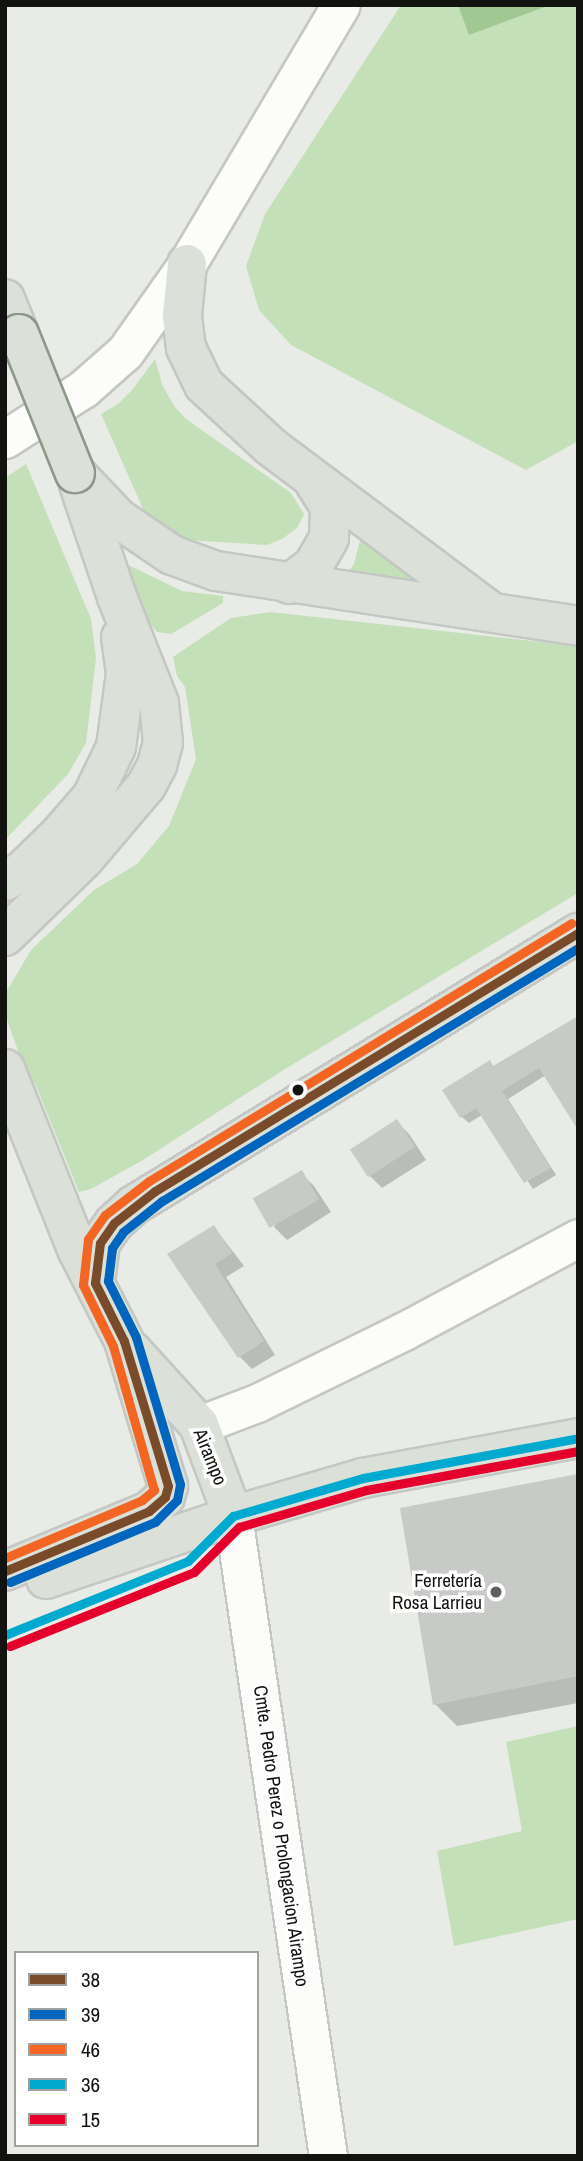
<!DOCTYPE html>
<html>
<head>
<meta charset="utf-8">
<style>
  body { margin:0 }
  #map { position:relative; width:583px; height:2161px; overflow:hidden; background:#e8ebe6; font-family:"Archivo Narrow",sans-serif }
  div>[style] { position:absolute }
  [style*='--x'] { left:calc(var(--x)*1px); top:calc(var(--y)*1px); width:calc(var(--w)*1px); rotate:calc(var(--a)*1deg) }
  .green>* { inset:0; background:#c4e0b9 }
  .water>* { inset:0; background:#a1c892 }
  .shadow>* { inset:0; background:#0003 }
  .building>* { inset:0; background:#c8cac7; transform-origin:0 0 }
  .roads { filter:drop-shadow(2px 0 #c4c7c3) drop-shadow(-2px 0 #c4c7c3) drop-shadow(0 2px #c4c7c3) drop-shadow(0 -2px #c4c7c3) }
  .minor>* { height:37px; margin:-18.5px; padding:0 18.5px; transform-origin:18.5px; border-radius:18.5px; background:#fcfcfb }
  .major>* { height:38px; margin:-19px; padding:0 19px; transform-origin:19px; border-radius:19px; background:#dbe1d8 }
  .bridges { filter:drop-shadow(2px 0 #8e9888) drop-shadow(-2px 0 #8e9888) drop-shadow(0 2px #8e9888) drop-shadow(0 -2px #8e9888) }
  .major-bridge>* { height:38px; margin:-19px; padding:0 19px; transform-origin:19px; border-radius:19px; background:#dbe1d8 }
  .bus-1>* { height:9px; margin:-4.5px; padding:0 4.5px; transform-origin:4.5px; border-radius:4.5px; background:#7a4b2a }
  .bus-2>* { height:9px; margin:-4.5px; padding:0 4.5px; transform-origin:4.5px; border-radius:4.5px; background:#0065bd }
  .bus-3>* { height:9px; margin:-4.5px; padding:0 4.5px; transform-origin:4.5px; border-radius:4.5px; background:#f26522 }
  .bus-4>* { height:9px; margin:-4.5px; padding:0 4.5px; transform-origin:4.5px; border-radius:4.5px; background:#00a9ce }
  .bus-5>* { height:9px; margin:-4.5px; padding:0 4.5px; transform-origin:4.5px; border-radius:4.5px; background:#e4002b }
  .dots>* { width:19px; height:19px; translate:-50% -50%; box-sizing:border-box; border:4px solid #fff; border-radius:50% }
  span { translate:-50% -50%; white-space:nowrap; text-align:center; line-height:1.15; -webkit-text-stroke:7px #fff; paint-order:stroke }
  .street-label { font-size:19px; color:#121311 }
  .poi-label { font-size:19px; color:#121311 }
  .right { translate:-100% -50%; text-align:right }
  .frame { position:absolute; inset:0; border:7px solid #121311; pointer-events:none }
  .legend { position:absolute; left:14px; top:1951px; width:245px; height:196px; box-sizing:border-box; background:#fff; border:2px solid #a0a1a0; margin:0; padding:9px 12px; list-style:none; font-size:21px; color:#121311 }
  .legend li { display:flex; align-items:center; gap:14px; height:35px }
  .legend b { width:35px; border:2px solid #a0a1a0 }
</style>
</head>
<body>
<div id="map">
  <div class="green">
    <i style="clip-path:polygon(401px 5px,578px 5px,578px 441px,526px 470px,291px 345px,259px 310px,246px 266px,265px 214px)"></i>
    <i style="clip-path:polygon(155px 359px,162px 384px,174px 406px,186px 419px,291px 493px,304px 514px,297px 528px,282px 539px,267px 545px,186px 540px,166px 534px,155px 526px,144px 511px,101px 414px,118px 404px,133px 389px)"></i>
    <i style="clip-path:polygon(26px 464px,91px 619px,96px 658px,86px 743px,68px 774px,5px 840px,5px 478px)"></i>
    <i style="clip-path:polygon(362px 533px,437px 588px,343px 578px,354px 564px)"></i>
    <i style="clip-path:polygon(120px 561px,182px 591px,223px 596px,223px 603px,171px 634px,157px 632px,144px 616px)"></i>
    <i style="clip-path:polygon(270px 612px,578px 646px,578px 893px,285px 1069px,143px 1160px,91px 1189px,79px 1192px,37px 1088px,21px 1059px,7px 1020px,5px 994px,31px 950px,94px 890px,137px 864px,169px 826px,196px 759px,185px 687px,177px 676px,173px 657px,231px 618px)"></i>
    <i style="clip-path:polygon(578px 1726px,578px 1919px,454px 1946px,437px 1851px,522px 1831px,506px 1742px)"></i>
  </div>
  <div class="water">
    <i style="clip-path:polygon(458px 5px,550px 5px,469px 35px)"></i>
  </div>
  <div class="shadow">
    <i style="clip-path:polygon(578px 1018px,546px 1075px,508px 1099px,556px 1175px,533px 1189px,482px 1115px,469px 1123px,462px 1117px,489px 1062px,494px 1067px)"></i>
    <i style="clip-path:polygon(396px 1121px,409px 1134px,426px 1160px,382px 1188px,369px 1175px)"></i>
    <i style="clip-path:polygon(301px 1173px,314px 1186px,331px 1212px,287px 1240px,274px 1227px)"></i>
    <i style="clip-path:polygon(214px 1227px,244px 1266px,226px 1277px,275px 1355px,252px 1369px,239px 1356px,169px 1254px)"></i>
    <i style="clip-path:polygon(578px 1476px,578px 1703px,457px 1726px,435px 1704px)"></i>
  </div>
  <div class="building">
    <i style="clip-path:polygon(578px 1016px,578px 1130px,539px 1068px,502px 1091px,551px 1168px,524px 1183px,476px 1108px,460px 1118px,442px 1090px,490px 1060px,493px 1066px)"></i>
    <i style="left:397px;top:1119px;width:33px;height:56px;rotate:57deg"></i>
    <i style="left:302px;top:1170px;width:34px;height:57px;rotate:60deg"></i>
    <i style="clip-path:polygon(214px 1225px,232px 1253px,215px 1264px,264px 1341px,238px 1358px,167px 1254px)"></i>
    <i style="clip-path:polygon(578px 1474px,578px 1676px,433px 1705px,400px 1508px)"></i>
  </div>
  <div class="roads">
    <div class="minor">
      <i style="--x:5;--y:439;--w:93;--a:-32.7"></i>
      <i style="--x:83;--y:389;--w:56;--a:-41.4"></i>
      <i style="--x:125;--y:352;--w:108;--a:-54.8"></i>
      <i style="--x:187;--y:264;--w:301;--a:-59.3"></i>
      <i style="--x:199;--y:1425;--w:62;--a:-20.8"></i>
      <i style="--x:257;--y:1403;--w:164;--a:-26.1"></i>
      <i style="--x:404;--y:1331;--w:197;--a:-28.1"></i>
      <i style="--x:233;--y:1516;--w:647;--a:81.56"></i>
    </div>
    <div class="major">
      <i style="--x:187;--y:264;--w:52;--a:95.5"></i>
      <i style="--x:182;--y:316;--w:32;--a:83"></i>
      <i style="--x:186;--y:348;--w:41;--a:64.1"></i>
      <i style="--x:204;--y:385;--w:90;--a:42.7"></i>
      <i style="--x:270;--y:446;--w:275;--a:36.9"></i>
      <i style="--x:5;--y:299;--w:38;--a:68"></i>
      <i style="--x:75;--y:473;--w:64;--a:46.3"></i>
      <i style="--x:119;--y:519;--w:64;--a:34.2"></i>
      <i style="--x:172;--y:555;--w:47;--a:20"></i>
      <i style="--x:216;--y:571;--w:366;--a:8.6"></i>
      <i style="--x:289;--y:584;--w:30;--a:-37"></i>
      <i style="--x:313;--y:566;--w:32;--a:-60"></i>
      <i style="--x:329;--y:538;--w:31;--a:-88"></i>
      <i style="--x:330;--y:507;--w:31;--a:-122"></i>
      <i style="--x:5;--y:881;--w:21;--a:-31"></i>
      <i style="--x:23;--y:870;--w:50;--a:-44.2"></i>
      <i style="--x:59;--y:835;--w:50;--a:-49"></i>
      <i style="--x:92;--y:797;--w:55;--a:-64.4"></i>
      <i style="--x:116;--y:747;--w:75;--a:-82.3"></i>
      <i style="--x:126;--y:673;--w:36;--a:-98"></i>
      <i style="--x:5;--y:936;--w:110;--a:-44.3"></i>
      <i style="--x:84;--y:859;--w:96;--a:-49.7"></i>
      <i style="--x:146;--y:786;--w:24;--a:-62"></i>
      <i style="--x:157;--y:765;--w:23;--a:-75"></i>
      <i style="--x:163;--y:743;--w:40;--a:-95.7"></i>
      <i style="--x:159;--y:703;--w:114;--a:-111.6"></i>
      <i style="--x:117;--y:597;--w:118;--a:-108.7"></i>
      <i style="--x:5;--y:1069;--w:194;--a:68.2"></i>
      <i style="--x:77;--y:1249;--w:103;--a:62.9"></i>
      <i style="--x:124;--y:1341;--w:152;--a:73.1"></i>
      <i style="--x:168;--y:1486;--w:11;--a:105"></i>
      <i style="--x:165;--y:1497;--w:21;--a:139"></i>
      <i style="--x:149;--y:1511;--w:156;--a:157.4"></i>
      <i style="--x:95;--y:1283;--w:40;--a:-82.9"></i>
      <i style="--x:100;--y:1243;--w:24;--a:-55"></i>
      <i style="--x:114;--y:1223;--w:27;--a:-42"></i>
      <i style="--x:134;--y:1205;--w:521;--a:-31.49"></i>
      <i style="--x:132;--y:1351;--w:100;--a:47.8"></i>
      <i style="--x:199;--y:1425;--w:97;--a:69.5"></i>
      <i style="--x:46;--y:1579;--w:197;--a:-18.6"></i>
      <i style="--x:233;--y:1516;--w:135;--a:-16.3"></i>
      <i style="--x:363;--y:1478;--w:219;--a:-10.5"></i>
    </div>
  </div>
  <div class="bridges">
    <div class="major-bridge">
      <i style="--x:19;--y:334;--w:150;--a:68.1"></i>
    </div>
  </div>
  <div class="bus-1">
    <i style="--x:5;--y:1571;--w:156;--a:-22.6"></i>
    <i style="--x:149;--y:1511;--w:21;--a:-41"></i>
    <i style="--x:165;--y:1497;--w:11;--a:-75"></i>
    <i style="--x:168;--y:1486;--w:152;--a:-106.9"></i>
    <i style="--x:124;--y:1341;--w:65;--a:-116.6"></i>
    <i style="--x:95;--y:1283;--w:40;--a:-82.9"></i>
    <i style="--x:100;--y:1243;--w:24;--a:-55"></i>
    <i style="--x:114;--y:1223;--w:52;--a:-38"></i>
    <i style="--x:155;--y:1191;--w:495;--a:-31.4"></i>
  </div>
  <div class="bus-2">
    <i style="--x:10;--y:1582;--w:157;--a:-22.5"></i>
    <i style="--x:155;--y:1522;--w:31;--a:-45"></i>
    <i style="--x:177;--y:1500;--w:16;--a:-79"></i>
    <i style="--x:180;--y:1484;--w:153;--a:-106.7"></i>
    <i style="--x:136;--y:1337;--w:63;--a:-116.6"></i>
    <i style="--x:108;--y:1281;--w:33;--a:-83"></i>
    <i style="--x:112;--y:1248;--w:19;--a:-55"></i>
    <i style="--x:123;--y:1232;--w:50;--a:-38.5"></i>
    <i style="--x:162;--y:1201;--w:487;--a:-31.3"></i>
  </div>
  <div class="bus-3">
    <i style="--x:5;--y:1558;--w:149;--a:-22.9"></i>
    <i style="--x:142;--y:1500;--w:16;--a:-40"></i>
    <i style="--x:154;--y:1490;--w:150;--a:-105.9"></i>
    <i style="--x:113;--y:1346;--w:68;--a:-116.2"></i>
    <i style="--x:83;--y:1285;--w:46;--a:-83.8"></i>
    <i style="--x:88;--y:1239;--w:29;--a:-55"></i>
    <i style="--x:105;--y:1215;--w:56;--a:-37.7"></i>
    <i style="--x:149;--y:1181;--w:495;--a:-31.4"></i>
  </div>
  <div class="bus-4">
    <i style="--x:5;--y:1635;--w:197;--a:-22"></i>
    <i style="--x:188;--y:1561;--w:64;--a:-45"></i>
    <i style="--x:233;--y:1516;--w:135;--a:-16.3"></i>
    <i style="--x:363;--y:1478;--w:219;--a:-10.5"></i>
  </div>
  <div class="bus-5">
    <i style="--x:10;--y:1646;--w:198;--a:-21.9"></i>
    <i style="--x:194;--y:1572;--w:64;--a:-45"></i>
    <i style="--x:239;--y:1527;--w:132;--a:-16.2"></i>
    <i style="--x:366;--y:1490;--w:216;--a:-10.4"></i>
  </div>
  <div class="dots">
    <i style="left:298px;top:1090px;background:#121311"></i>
    <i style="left:496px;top:1592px;background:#5d5f5c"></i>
  </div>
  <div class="street-label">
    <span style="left:210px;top:1457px;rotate:68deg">Airampo</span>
    <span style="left:281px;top:1836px;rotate:82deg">Cmte. Pedro Perez o Prolongacion Airampo</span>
  </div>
  <div class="poi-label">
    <span class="right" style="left:482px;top:1592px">Ferretería<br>Rosa Larrieu</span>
  </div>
  <div class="frame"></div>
  <ul class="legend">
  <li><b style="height:9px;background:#7a4b2a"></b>38</li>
  <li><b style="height:9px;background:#0065bd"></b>39</li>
  <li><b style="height:9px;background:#f26522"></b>46</li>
  <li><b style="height:9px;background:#00a9ce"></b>36</li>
  <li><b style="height:9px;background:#e4002b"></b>15</li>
  </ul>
</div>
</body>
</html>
